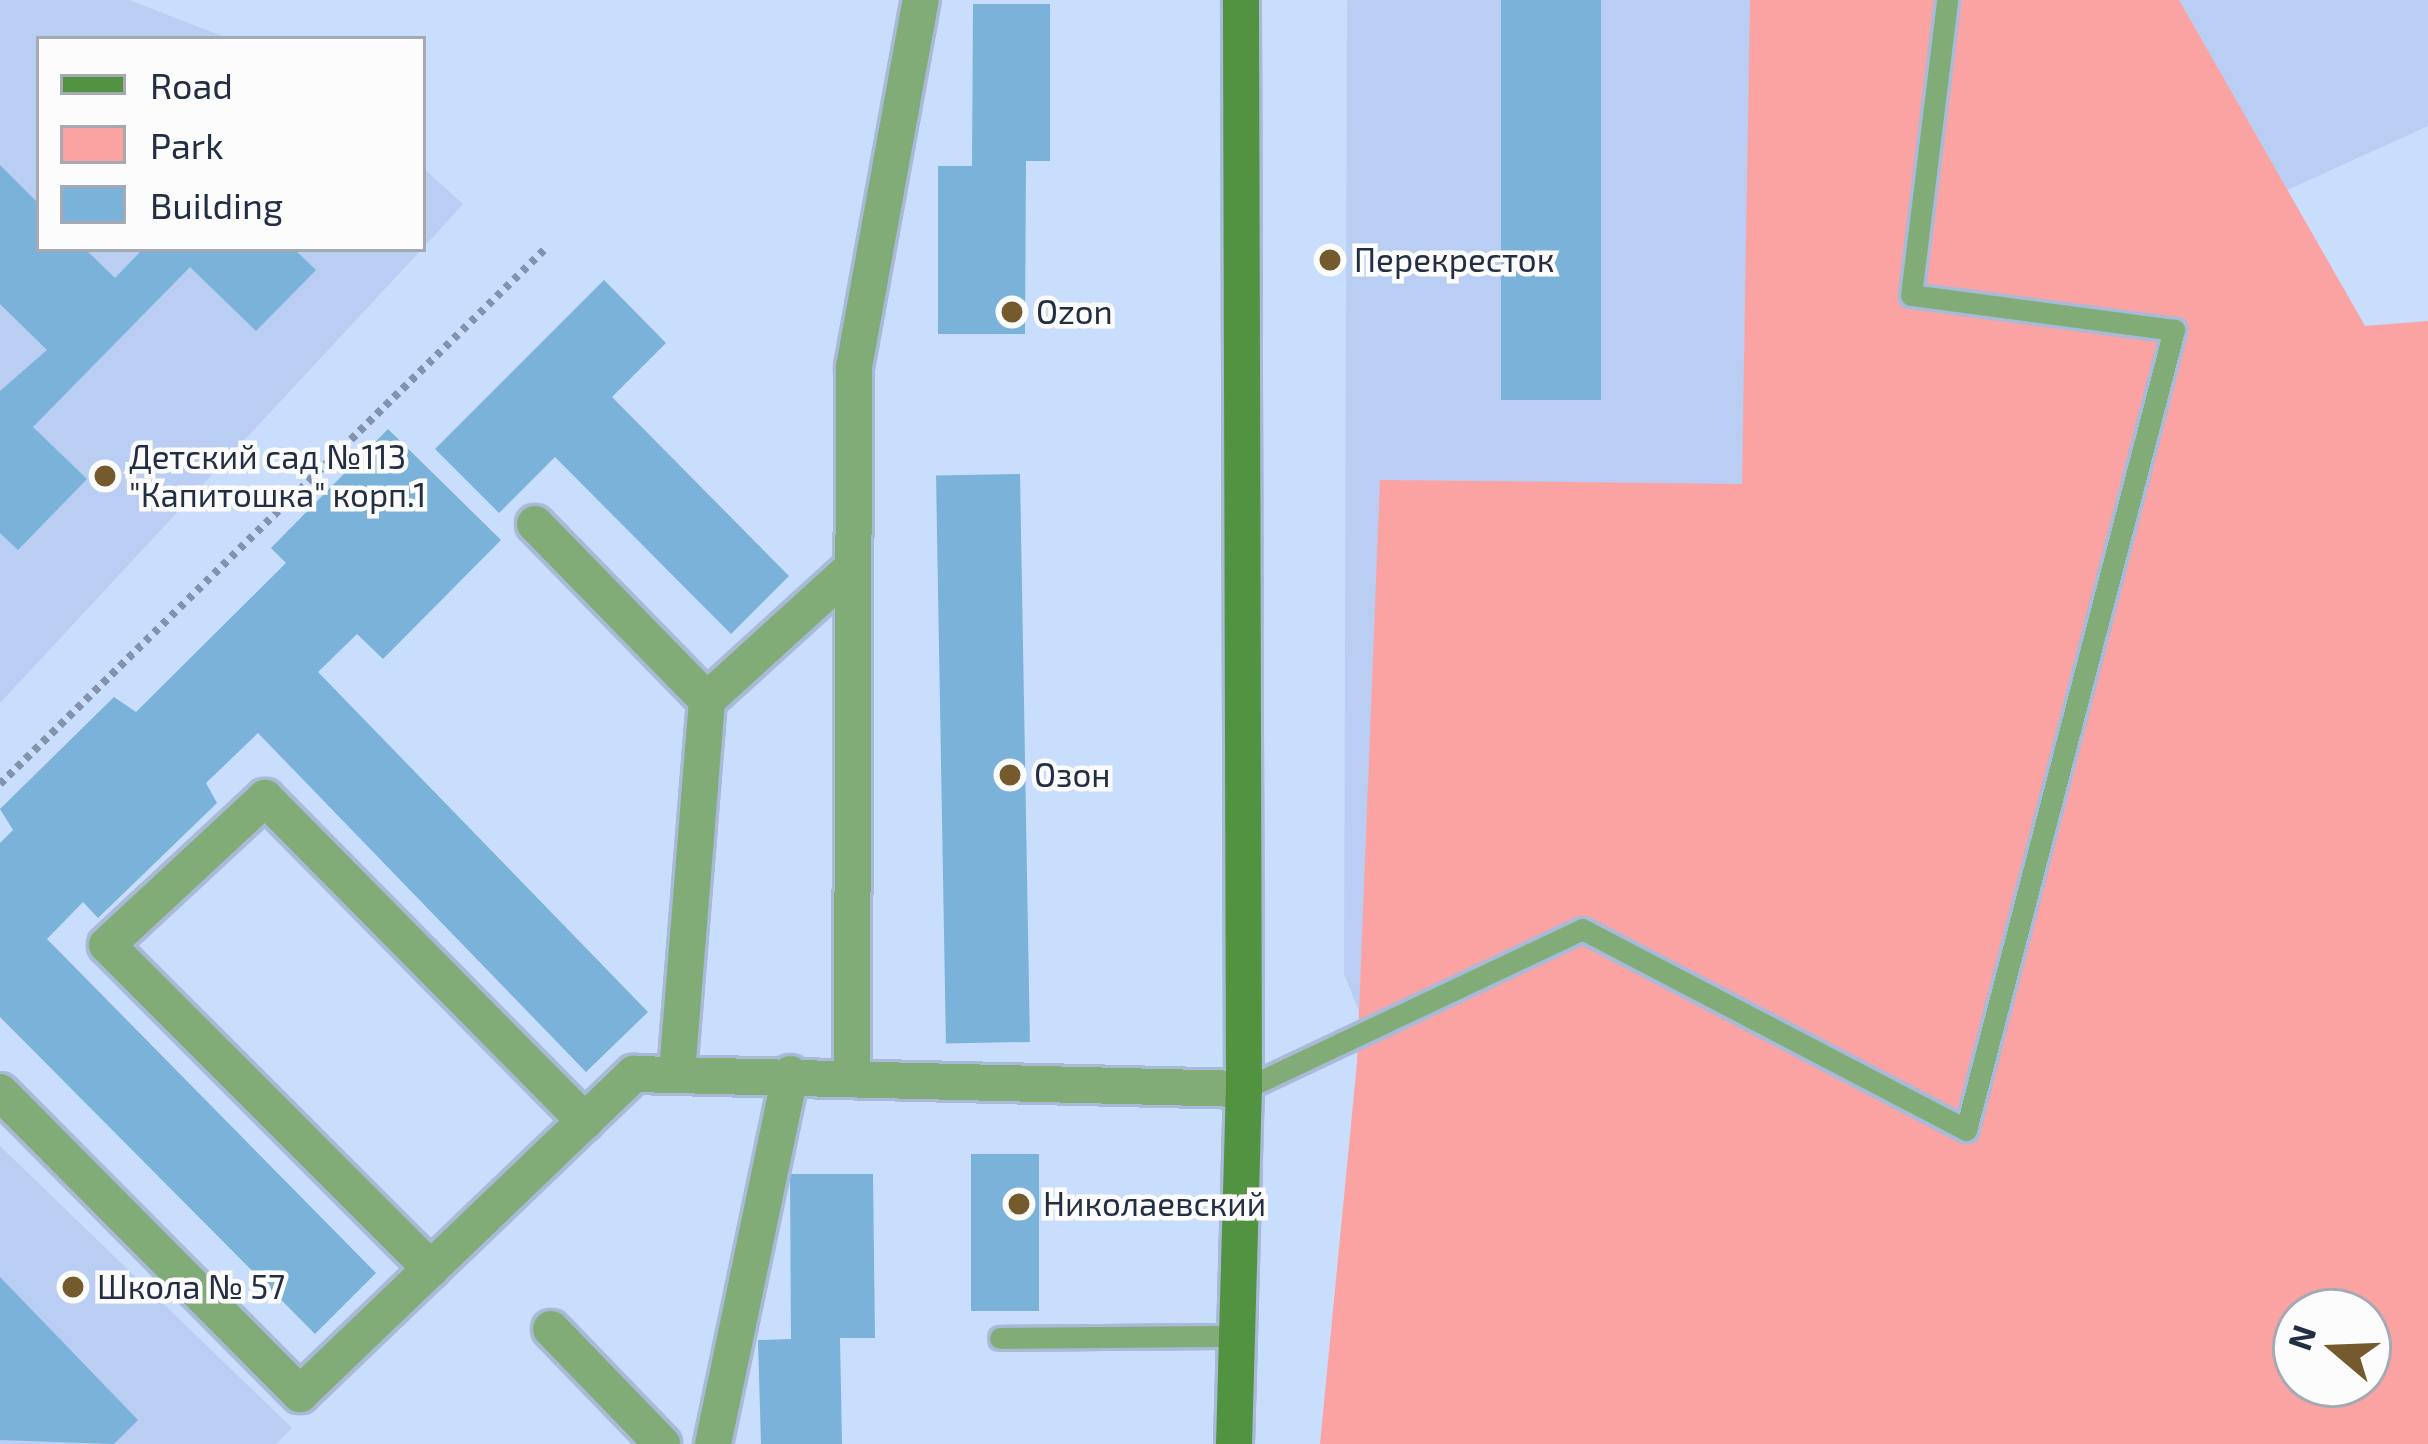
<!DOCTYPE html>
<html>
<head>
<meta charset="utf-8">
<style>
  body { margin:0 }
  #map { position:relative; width:2428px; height:1444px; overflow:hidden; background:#c9ddfd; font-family:"Exo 2",sans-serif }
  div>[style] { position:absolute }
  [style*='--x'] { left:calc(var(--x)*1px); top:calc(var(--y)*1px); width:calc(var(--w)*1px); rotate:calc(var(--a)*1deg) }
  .built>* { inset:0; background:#b9cef2 }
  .green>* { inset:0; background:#fba3a3 }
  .building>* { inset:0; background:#7ab2d9; transform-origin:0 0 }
  .path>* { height:8px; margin-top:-4px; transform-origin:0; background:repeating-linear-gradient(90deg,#8293ae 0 6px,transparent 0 12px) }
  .roads { filter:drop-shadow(3px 0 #a8bad8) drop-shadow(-3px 0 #a8bad8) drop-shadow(0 3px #a8bad8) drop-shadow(0 -3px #a8bad8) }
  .lane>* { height:21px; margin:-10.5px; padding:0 10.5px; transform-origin:10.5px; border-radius:10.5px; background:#81ac77 }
  .street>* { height:36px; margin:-18px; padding:0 18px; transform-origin:18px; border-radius:18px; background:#81ac77 }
  .secondary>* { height:36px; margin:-18px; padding:0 18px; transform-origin:18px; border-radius:18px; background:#529341 }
  .dots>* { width:33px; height:33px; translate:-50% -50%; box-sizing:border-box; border:6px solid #fcfcfc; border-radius:50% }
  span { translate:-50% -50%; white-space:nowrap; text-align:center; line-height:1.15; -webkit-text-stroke:9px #fcfcfc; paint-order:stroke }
  .poi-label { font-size:33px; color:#222e43 }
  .left { translate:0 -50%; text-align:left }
  .legend { position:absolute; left:36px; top:36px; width:390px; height:216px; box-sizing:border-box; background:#fcfcfc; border:3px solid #a5aab2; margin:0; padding:15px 21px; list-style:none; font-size:36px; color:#222e43 }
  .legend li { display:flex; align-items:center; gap:24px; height:60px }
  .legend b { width:60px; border:3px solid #a5aab2 }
  .north { position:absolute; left:2272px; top:1288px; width:120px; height:120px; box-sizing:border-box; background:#fcfcfc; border:3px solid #a5aab2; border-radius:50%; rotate:289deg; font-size:33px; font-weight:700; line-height:48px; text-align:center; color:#222e43 }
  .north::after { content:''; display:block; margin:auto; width:42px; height:54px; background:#745a2c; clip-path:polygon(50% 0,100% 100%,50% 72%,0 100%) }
</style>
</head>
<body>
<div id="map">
  <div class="built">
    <i style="clip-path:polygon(0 0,129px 0,230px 39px,39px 39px,39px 249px,422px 249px,0 703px)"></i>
    <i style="clip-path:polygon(1347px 0,2428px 0,2428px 126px,2146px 254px,1487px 1329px,1344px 974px)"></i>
    <i style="clip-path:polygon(423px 168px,463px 204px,423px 248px)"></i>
    <i style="clip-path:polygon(0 1146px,292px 1428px,276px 1444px,0 1444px)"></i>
  </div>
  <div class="green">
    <i style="clip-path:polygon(evenodd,1750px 0,2179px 0,2365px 326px,2428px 321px,2428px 1444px,1320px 1444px,1357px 1063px,1380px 480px,1742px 484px,1750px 0,2296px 1312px,2368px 1312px,2368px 1384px,2296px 1384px,2296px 1312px)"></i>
  </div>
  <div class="building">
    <i style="left:1501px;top:0;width:100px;height:400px"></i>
    <i style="clip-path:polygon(973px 4px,1050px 4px,1050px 161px,1026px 161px,1025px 334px,938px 334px,938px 166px,972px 166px)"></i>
    <i style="clip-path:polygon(0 165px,39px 204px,39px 249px,85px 249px,115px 278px,143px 249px,294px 249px,316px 270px,256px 331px,190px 267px,33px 427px,87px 479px,18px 550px,0 533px,0 391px,47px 350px,0 304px)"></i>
    <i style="clip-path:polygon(604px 280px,666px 343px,612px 397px,789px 576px,731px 634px,555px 457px,499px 513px,435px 449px)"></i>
    <i style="clip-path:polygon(388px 429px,501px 540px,383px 659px,357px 634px,318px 672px,648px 1012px,586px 1072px,258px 733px,206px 783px,217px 803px,98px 918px,83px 902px,47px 939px,376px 1273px,315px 1334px,0 1017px,0 843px,13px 830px,0 809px,114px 697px,136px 712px,286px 563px,271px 548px)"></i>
    <i style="left:1020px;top:474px;width:568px;height:84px;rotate:89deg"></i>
    <i style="left:971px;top:1154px;width:68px;height:157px"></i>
    <i style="clip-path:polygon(790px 1174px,873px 1174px,875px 1338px,840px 1338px,842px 1444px,761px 1444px,758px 1340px,791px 1339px)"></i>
    <i style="clip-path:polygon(0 1277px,138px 1420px,114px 1444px,0 1440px)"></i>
  </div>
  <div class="path">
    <i style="--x:0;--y:784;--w:765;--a:-44.47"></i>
  </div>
  <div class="roads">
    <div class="lane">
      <i style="--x:1244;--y:1089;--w:374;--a:-25.3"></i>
      <i style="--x:1582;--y:929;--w:433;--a:27.6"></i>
      <i style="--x:1966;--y:1130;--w:827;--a:-75.43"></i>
      <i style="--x:2174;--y:330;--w:265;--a:-172.4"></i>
      <i style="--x:1911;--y:295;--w:297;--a:-83"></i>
      <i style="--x:1000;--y:1338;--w:237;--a:-0.5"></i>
    </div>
    <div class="street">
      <i style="--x:535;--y:524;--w:246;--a:45.7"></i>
      <i style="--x:707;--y:700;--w:375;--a:94.6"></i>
      <i style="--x:707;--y:700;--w:195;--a:-42.3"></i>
      <i style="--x:852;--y:1078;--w:711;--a:-89.84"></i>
      <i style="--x:854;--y:367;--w:373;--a:-79.7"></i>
      <i style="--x:0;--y:1092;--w:426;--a:45.2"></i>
      <i style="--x:300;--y:1394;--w:463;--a:-43.8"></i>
      <i style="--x:634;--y:1074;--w:610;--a:1.41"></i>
      <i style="--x:431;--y:1269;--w:458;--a:-135"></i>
      <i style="--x:107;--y:945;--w:216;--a:-42.9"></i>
      <i style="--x:265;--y:798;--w:455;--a:45.3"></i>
      <i style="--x:551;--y:1329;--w:160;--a:46"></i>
      <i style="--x:713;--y:1444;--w:378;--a:-78.2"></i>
    </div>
    <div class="secondary">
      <i style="--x:1234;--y:1444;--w:355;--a:-88.4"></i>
      <i style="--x:1244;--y:1089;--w:1089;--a:-90.16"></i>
    </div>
  </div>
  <div class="dots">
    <i style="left:1330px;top:260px;background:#745a2c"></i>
    <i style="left:1012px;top:312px;background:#745a2c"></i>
    <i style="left:105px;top:476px;background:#745a2c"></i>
    <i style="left:1010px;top:775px;background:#745a2c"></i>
    <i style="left:1019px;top:1204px;background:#745a2c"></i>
    <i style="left:73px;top:1287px;background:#745a2c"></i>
  </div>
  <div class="poi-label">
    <span class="left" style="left:1354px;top:260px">Перекресток</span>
    <span class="left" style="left:1036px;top:312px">Ozon</span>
    <span class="left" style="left:129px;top:476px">Детский сад №113<br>"Капитошка" корп.1</span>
    <span class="left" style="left:1034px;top:775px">Озон</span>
    <span class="left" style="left:1043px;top:1204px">Николаевский</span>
    <span class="left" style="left:97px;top:1287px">Школа № 57</span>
  </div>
  <ul class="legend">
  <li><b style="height:15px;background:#529341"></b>Road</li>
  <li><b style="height:33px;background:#fba3a3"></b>Park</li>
  <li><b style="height:33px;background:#7ab2d9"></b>Building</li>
  </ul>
  <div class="north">N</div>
</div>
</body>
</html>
